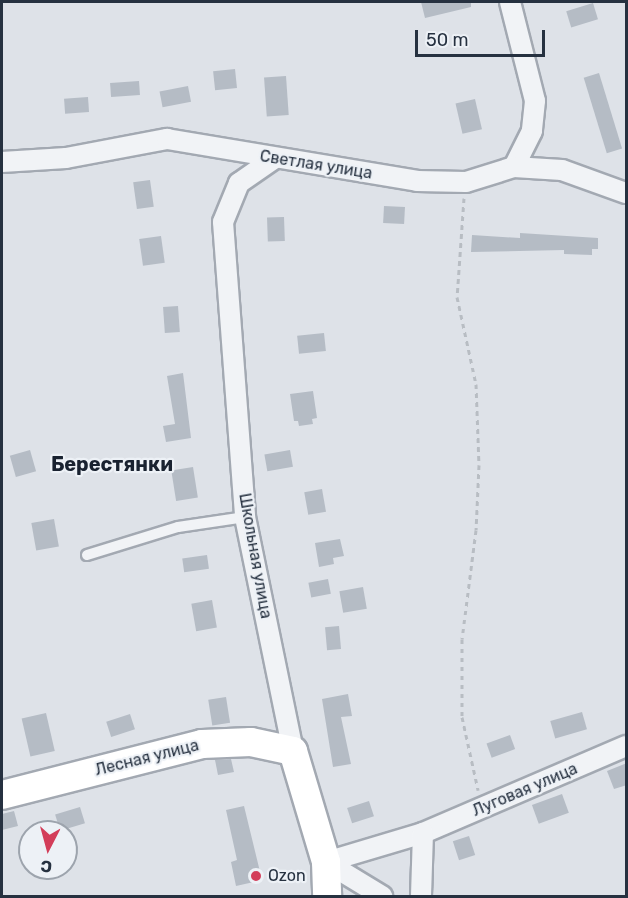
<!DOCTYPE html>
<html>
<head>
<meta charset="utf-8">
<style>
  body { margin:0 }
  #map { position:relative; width:628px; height:898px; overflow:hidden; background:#dee2e8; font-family:Rubik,sans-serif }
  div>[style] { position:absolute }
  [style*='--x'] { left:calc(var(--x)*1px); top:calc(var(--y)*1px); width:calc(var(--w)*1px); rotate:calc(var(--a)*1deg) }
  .building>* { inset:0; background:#b5bcc5; transform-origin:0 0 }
  .path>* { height:3px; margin-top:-1.5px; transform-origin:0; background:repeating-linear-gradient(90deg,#b8bdc3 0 4.5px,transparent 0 9px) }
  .roads { filter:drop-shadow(2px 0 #a3a9b2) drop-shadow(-2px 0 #a3a9b2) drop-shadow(0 2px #a3a9b2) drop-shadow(0 -2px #a3a9b2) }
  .lane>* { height:10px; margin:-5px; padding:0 5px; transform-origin:5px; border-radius:5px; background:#f1f3f6 }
  .street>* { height:20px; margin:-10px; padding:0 10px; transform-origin:10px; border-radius:10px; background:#f1f3f6 }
  .secondary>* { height:28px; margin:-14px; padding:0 14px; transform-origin:14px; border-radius:14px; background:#fff }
  .dots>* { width:16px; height:16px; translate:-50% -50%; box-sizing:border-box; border:3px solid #edf1f6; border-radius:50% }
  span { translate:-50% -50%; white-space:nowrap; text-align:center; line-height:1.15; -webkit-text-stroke:4.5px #edf1f6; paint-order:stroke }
  .street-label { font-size:16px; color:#263140 }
  .poi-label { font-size:16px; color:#263140 }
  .left { translate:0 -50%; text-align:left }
  .quarter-label { font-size:20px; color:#192230; font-weight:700 }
  .frame { position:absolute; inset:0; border:3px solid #263140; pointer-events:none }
  .north { position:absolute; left:18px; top:820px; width:60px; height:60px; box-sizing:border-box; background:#edf1f6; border:2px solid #9da4ad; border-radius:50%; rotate:186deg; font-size:16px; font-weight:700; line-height:24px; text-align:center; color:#263140 }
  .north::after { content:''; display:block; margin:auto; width:21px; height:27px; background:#d33d59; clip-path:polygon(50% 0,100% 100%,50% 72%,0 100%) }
  .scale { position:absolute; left:415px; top:30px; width:130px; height:27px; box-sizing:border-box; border:3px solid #263140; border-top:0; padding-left:8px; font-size:18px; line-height:21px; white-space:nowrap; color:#263140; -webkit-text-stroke:4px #edf1f6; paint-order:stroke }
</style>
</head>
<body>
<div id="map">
  <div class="building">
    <i style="clip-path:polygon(421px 2px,471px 2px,471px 7px,425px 18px)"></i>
    <i style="left:593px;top:3px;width:17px;height:28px;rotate:73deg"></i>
    <i style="left:235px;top:69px;width:19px;height:22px;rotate:84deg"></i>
    <i style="left:599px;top:73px;width:79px;height:16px;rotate:73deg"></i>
    <i style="left:286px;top:76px;width:39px;height:22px;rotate:86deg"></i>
    <i style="left:139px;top:81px;width:14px;height:29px;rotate:86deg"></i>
    <i style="left:188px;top:86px;width:16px;height:29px;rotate:79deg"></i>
    <i style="left:88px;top:97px;width:15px;height:24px;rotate:86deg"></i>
    <i style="left:475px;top:99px;width:31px;height:20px;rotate:77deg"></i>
    <i style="left:150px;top:180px;width:27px;height:17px;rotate:82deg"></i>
    <i style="left:384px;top:206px;width:21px;height:17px;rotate:3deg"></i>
    <i style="left:284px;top:217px;width:24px;height:17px;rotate:88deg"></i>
    <i style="clip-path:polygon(520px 233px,598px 238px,598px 249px,592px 249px,592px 255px,564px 254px,564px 250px,471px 252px,472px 235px,520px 238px)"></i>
    <i style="left:161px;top:236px;width:27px;height:22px;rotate:82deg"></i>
    <i style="left:178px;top:306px;width:26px;height:15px;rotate:86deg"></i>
    <i style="left:324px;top:333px;width:18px;height:27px;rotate:84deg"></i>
    <i style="clip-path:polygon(183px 373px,191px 438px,166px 442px,163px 426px,175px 424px,167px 376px)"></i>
    <i style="clip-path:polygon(313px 391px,317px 418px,312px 419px,313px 424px,299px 426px,298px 421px,294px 421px,290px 394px)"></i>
    <i style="left:30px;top:450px;width:22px;height:21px;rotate:74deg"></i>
    <i style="left:290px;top:450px;width:17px;height:26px;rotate:80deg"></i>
    <i style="left:193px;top:467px;width:31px;height:22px;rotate:81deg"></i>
    <i style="left:322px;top:489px;width:23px;height:18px;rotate:80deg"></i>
    <i style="left:54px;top:519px;width:28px;height:23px;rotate:80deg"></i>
    <i style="clip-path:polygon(340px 539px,344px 556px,333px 558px,334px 564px,319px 567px,315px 543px)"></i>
    <i style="left:207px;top:555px;width:14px;height:25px;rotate:82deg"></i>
    <i style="left:328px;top:579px;width:15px;height:20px;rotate:79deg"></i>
    <i style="left:363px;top:587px;width:22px;height:24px;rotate:80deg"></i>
    <i style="left:212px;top:600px;width:28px;height:21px;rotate:80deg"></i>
    <i style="left:339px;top:626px;width:23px;height:14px;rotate:85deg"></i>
    <i style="clip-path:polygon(348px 694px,352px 716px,341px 717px,351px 764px,333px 767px,322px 699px)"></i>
    <i style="left:226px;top:697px;width:26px;height:18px;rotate:81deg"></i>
    <i style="left:582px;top:712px;width:18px;height:33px;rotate:74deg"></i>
    <i style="left:46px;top:713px;width:39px;height:25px;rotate:77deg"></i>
    <i style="left:130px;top:714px;width:16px;height:25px;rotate:72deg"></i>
    <i style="left:510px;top:735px;width:15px;height:25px;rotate:70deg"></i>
    <i style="clip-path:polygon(231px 759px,234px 772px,218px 775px,215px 760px)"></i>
    <i style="clip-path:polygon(627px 763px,627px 785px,614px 789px,607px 771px)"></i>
    <i style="left:562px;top:794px;width:20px;height:32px;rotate:70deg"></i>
    <i style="left:369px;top:801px;width:16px;height:23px;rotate:72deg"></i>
    <i style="clip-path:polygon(244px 806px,262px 880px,236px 886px,231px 862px,237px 860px,226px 810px)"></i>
    <i style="left:80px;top:807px;width:17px;height:26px;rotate:73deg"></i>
    <i style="clip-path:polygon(14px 811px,18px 826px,2px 830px,2px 814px)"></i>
    <i style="left:469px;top:836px;width:20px;height:17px;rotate:72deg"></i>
  </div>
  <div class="path">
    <i style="--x:464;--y:198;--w:99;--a:94"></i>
    <i style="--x:457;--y:297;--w:89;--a:77.7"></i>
    <i style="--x:476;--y:384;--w:81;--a:87.9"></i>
    <i style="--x:479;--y:465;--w:65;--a:92.6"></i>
    <i style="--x:476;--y:530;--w:110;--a:97.3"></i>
    <i style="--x:462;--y:639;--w:78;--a:90"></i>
    <i style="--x:462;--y:717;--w:75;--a:77.6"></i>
  </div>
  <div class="roads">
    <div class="lane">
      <i style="--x:87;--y:555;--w:95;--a:-17.1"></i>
      <i style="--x:178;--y:527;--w:68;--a:-8.5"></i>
    </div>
    <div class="street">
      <i style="--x:510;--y:2;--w:102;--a:75.8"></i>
      <i style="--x:535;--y:101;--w:30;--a:96"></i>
      <i style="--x:532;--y:131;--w:40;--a:116.6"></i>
      <i style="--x:275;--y:158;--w:44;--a:145.2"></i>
      <i style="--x:239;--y:183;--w:42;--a:112.3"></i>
      <i style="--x:223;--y:222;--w:296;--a:85.7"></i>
      <i style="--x:245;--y:517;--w:239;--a:78.4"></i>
      <i style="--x:2;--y:162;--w:64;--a:-3.6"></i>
      <i style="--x:66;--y:158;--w:103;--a:-10.7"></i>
      <i style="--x:167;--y:139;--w:254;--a:9.5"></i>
      <i style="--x:417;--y:181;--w:49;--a:1.2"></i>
      <i style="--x:466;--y:182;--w:50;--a:-17.4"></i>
      <i style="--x:514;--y:167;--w:48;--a:3.6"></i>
      <i style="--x:562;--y:170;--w:68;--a:19.8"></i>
      <i style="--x:326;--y:862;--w:101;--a:-16.6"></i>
      <i style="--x:423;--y:833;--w:221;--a:-23.2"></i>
      <i style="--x:326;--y:862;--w:66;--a:31.3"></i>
      <i style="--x:421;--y:896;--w:63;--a:-88.2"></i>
    </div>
    <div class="secondary">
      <i style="--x:2;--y:795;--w:206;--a:-14.3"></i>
      <i style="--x:202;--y:744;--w:49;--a:-2.3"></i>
      <i style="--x:251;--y:742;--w:43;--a:12.1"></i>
      <i style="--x:293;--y:751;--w:116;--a:73.4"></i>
      <i style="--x:326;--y:862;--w:34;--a:88"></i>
    </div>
  </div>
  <div class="dots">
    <i style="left:256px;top:876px;background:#d33d59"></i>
  </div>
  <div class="street-label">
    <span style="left:316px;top:165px;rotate:9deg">Светлая улица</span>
    <span style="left:255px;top:556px;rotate:80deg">Школьная улица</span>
    <span style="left:147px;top:758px;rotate:-14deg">Лесная улица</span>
    <span style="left:525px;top:790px;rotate:-23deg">Луговая улица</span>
  </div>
  <div class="poi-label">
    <span class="left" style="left:268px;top:876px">Ozon</span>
  </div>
  <div class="quarter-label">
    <span style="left:112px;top:464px">Берестянки</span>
  </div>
  <div class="frame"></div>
  <div class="north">С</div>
  <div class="scale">50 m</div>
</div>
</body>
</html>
